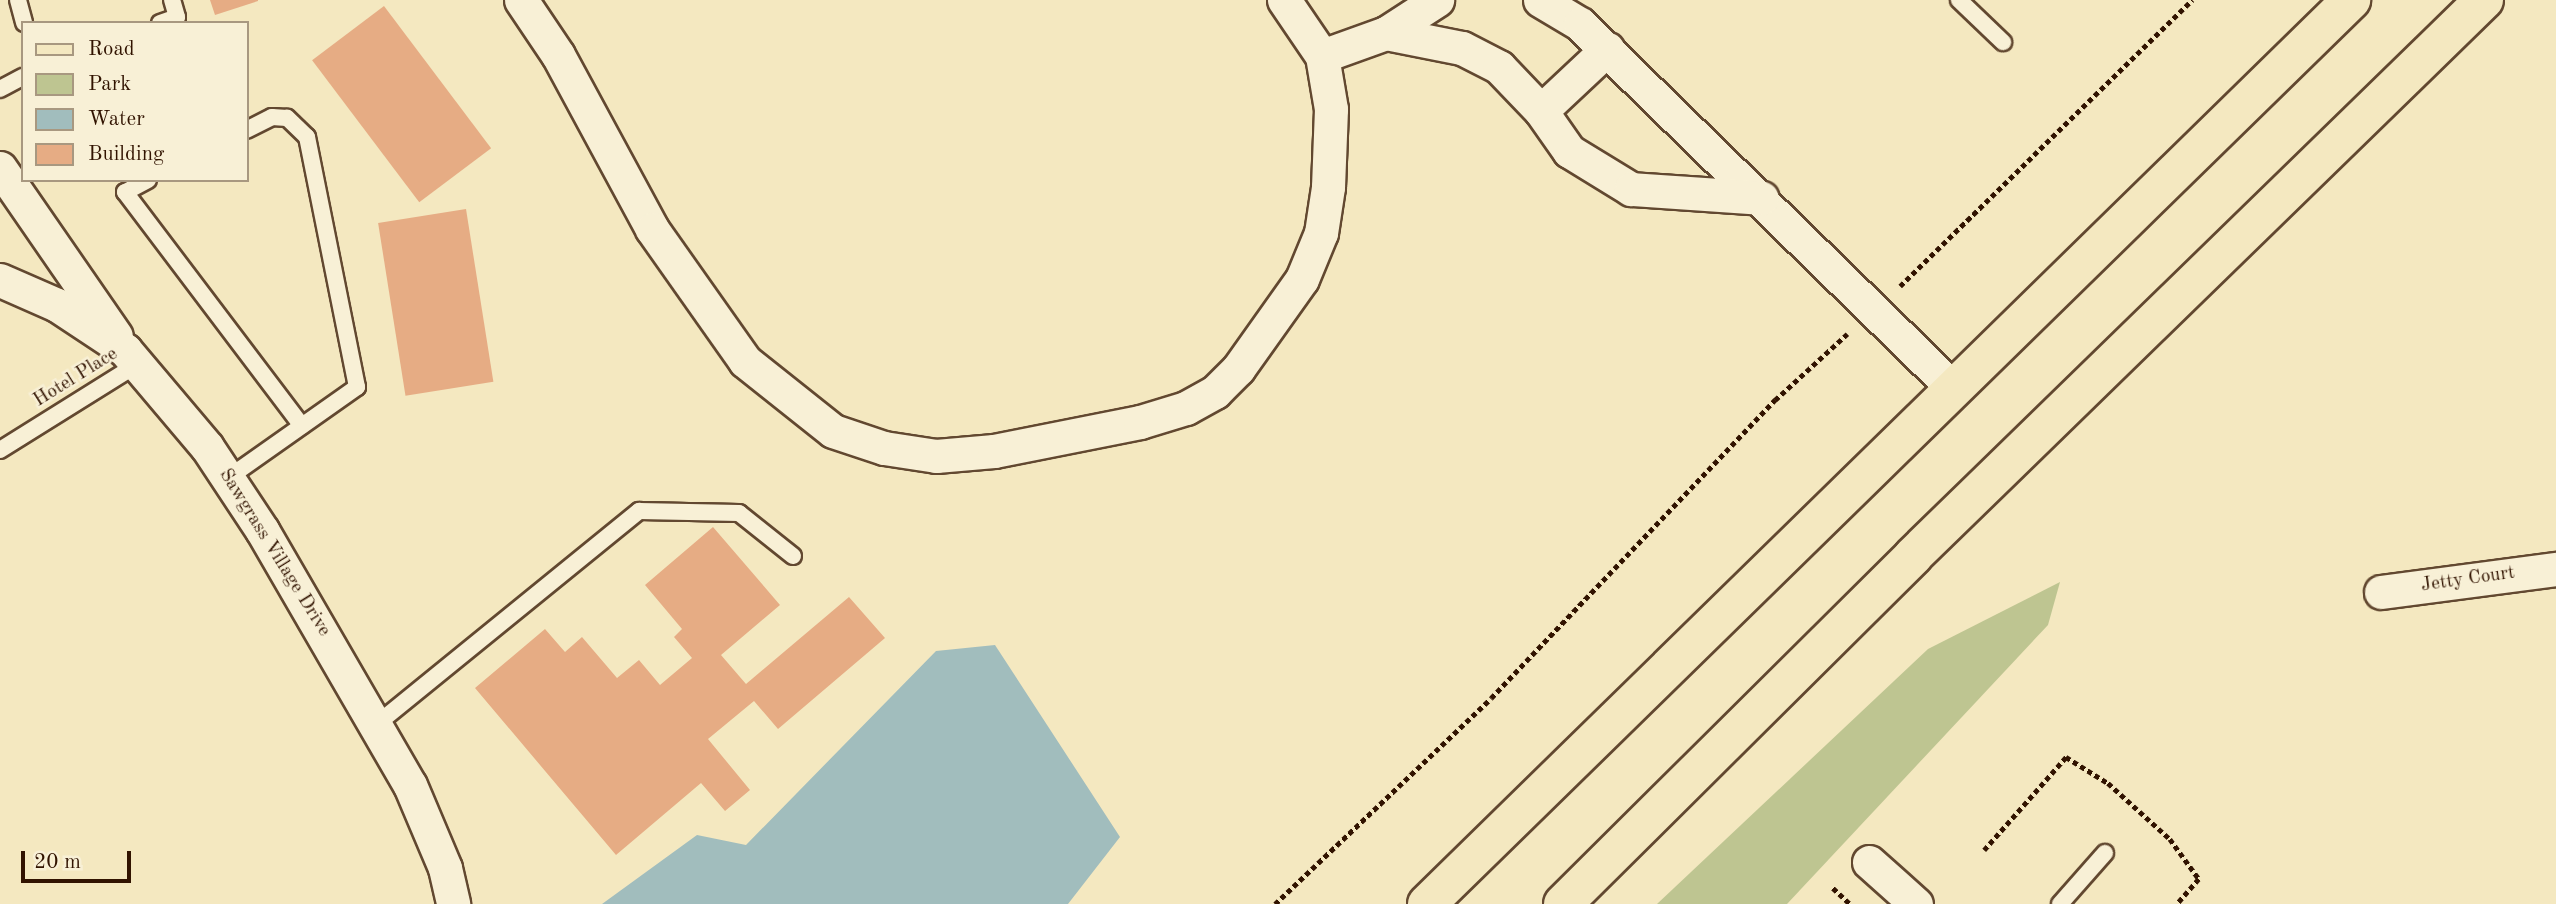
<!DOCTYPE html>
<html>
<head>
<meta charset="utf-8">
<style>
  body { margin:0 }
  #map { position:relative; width:2556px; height:904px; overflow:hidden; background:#f4e8c0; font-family:"Old Standard TT",serif }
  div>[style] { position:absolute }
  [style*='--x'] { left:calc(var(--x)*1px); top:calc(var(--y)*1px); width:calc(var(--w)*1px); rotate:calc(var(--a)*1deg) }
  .green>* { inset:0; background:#bec591 }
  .water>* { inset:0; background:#a1bdbd }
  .building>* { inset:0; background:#e6ac84; transform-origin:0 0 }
  .path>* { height:4.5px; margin-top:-2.25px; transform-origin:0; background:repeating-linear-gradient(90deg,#311300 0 5px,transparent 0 8.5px) }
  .roads { filter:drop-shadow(2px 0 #624830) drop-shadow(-2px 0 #624830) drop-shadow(0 2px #624830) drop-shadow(0 -2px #624830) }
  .lane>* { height:16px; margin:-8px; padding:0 8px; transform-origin:8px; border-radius:8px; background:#f8f0d6 }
  .street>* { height:33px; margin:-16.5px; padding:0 16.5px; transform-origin:16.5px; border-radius:16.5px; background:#f8f0d6 }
  .primary>* { height:38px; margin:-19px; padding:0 19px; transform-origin:19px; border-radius:19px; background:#f4e8c0 }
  span { translate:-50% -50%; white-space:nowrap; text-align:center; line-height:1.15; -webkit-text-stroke:5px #f8f0d6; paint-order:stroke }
  .street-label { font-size:19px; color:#311300 }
  .legend { position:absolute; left:21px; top:21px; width:228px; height:161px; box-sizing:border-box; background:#f8f0d6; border:2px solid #a89880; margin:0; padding:9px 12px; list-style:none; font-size:21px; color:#311300 }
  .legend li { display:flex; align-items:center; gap:14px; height:35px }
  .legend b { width:35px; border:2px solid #a89880 }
  .scale { position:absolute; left:21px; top:851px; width:110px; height:32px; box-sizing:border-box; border:4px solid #311300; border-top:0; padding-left:9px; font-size:21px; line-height:24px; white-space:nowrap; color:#311300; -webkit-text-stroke:5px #f8f0d6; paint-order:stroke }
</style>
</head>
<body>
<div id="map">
  <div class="green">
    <i style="clip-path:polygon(2060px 582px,2048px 625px,1787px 904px,1657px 904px,1928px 649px)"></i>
  </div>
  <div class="water">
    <i style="clip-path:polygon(995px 645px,1120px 837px,1068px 904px,602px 904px,697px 835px,746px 845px,936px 651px)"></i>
  </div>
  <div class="building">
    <i style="clip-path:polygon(210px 0,258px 0,258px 1px,215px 15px)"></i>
    <i style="left:384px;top:6px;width:178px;height:90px;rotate:53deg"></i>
    <i style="left:466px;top:209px;width:175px;height:89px;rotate:81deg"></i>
    <i style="clip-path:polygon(713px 527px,780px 605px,721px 655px,746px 684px,849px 597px,885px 638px,778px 729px,754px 701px,708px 739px,750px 790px,725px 811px,701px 783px,616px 855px,475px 688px,545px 629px,565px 652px,582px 637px,617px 678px,639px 660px,660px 685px,692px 658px,674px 637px,682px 629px,645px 585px)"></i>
  </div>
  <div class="path">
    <i style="--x:1900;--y:286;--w:409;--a:-44.4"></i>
    <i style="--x:1984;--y:850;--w:124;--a:-48.6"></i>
    <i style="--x:2066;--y:757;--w:49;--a:31.8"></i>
    <i style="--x:2108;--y:783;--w:84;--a:42.1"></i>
    <i style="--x:2170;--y:839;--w:49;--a:54.1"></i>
    <i style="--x:2199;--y:879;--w:33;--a:131"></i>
    <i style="--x:1833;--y:888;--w:23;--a:43"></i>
    <i style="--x:1275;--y:904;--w:298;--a:-43.6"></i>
    <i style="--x:1491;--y:698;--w:412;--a:-46.4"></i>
    <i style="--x:1775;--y:400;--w:98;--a:-42.5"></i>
  </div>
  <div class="roads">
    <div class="lane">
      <i style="--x:18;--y:0;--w:24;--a:75"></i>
      <i style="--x:1959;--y:0;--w:61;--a:43.7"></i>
      <i style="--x:160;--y:23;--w:18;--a:-19"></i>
      <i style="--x:177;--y:17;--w:18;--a:-106"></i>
      <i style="--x:0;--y:89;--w:26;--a:-28"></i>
      <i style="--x:148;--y:180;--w:26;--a:152"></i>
      <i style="--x:125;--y:192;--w:293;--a:52.9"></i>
      <i style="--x:0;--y:450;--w:164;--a:-32"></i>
      <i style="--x:228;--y:478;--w:158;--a:-35.2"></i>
      <i style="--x:357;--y:387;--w:255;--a:-101.3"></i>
      <i style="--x:307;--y:137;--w:28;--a:-136"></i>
      <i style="--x:287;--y:118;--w:15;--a:-176"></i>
      <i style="--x:272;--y:117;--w:28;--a:153"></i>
      <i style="--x:377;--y:724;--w:338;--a:-39.1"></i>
      <i style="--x:639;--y:511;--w:100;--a:1.1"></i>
      <i style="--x:739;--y:513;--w:69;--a:38.5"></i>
      <i style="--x:2060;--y:904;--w:68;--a:-48.6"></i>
    </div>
    <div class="street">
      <i style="--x:521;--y:0;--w:66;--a:56.1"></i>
      <i style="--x:558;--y:55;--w:198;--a:61.6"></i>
      <i style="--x:652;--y:229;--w:161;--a:54.8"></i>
      <i style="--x:745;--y:361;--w:112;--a:38.5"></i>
      <i style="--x:833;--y:431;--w:54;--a:18.4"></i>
      <i style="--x:884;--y:448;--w:53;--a:8.7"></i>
      <i style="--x:936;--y:456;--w:58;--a:-4.9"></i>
      <i style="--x:994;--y:451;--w:149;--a:-11.2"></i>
      <i style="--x:1140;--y:422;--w:48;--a:-16.9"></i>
      <i style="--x:1186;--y:408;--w:33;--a:-29"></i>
      <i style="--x:1215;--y:392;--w:33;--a:-45"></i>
      <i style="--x:1238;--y:369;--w:110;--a:-54.6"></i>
      <i style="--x:1302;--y:279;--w:50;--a:-67.6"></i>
      <i style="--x:1321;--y:233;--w:47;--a:-81.3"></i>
      <i style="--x:1328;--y:187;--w:78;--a:-87.8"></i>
      <i style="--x:1331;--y:109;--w:54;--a:-99.6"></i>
      <i style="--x:1284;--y:0;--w:68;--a:55.8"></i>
      <i style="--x:1322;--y:56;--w:68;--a:-19.8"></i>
      <i style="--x:1386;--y:33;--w:61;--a:-32.9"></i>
      <i style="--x:1540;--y:0;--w:47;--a:31"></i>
      <i style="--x:1580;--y:24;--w:520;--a:44.3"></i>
      <i style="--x:1386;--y:33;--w:77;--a:11.2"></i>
      <i style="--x:1462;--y:48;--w:42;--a:27.2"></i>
      <i style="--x:1499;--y:67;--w:61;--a:46.3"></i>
      <i style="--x:1541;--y:111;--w:49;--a:55"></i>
      <i style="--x:1569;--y:151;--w:73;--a:31.5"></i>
      <i style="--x:1631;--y:189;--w:131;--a:3.9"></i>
      <i style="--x:1541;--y:111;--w:91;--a:-43.2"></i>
      <i style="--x:0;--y:168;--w:204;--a:55.4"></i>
      <i style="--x:0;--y:280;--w:62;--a:23.7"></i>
      <i style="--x:57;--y:305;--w:82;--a:33.5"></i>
      <i style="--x:125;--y:350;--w:127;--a:49.8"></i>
      <i style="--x:207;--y:447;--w:100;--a:56.5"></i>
      <i style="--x:262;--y:530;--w:295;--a:59.9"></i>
      <i style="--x:410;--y:785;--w:90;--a:67.1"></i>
      <i style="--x:445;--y:868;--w:37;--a:77"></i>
      <i style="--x:2381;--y:592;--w:177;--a:-7.5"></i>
      <i style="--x:1869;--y:862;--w:63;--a:41.8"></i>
    </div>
    <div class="primary">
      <i style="--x:1427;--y:904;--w:1293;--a:-44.37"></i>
      <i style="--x:1563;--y:904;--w:494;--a:-44.8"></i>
      <i style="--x:1913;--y:556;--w:797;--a:-44.24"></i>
    </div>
  </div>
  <div class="street-label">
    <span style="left:76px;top:378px;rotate:-32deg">Hotel Place</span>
    <span style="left:274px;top:553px;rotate:58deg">Sawgrass Village Drive</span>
    <span style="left:2468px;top:580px;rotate:-8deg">Jetty Court</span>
  </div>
  <ul class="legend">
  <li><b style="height:9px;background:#f4e8c0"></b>Road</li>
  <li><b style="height:19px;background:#bec591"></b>Park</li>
  <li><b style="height:19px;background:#a1bdbd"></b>Water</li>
  <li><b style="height:19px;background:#e6ac84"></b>Building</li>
  </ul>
  <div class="scale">20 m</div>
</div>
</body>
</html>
